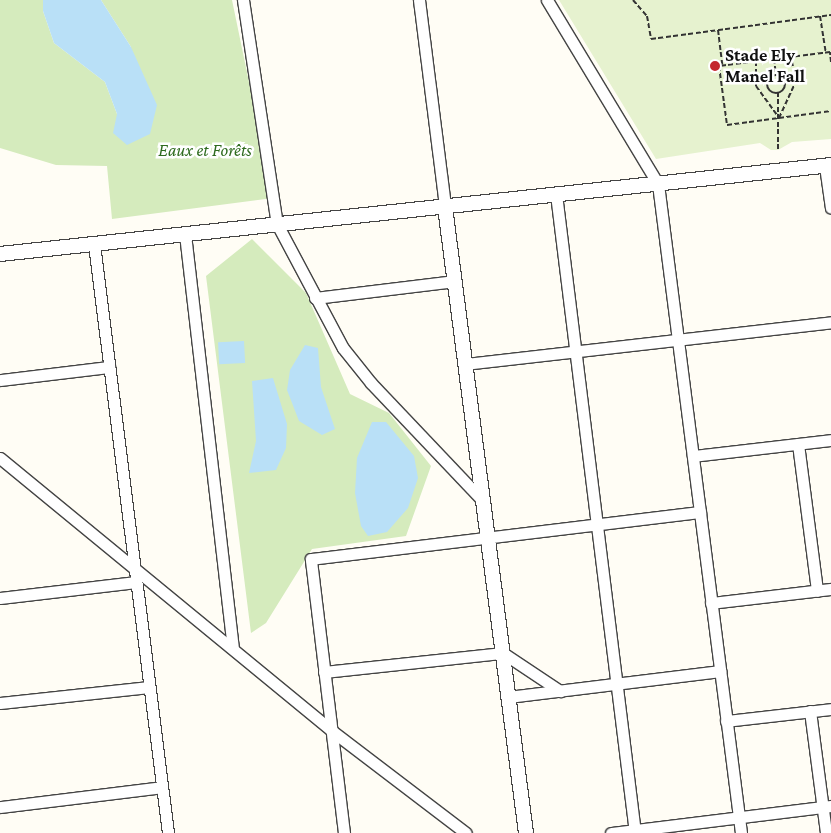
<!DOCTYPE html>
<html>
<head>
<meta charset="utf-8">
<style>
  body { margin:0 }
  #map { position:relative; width:831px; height:833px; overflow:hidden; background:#fffdf5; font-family:"Crimson Pro",serif }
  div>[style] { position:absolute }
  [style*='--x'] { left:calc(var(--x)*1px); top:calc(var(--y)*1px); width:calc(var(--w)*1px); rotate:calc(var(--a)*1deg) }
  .green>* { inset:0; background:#d5ebbd }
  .pitch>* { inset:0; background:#e6f2cf }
  .water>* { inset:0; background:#b9e0f7; transform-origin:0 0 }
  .path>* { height:2px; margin-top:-1px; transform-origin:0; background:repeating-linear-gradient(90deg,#333 0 5px,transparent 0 7.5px) }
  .path>.ring { margin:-1px; padding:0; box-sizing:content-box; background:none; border:2px solid #333; border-radius:50% }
  .roads { filter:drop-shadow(1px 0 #444) drop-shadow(-1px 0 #444) drop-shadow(0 1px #444) drop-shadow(0 -1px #444) }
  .minor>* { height:11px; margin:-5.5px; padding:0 5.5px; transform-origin:5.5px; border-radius:5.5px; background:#fff }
  .tertiary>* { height:14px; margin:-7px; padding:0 7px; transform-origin:7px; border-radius:7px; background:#fff }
  .dots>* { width:14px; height:14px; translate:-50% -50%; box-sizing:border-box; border:2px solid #fff; border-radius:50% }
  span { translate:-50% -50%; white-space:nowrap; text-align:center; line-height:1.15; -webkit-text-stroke:5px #fff; paint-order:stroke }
  .poi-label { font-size:18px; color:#111; font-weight:700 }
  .left { translate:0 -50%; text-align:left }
  .park-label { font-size:18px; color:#2f6b1f; font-style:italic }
</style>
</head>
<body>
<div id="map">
  <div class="green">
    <i style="clip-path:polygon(0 0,43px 0,43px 11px,54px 43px,105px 82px,117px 114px,113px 133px,131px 47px,101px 0,232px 0,273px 198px,112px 219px,107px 166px,56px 165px,0 148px)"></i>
    <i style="clip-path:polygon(252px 239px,306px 293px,350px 394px,389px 413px,431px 466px,406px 536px,312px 549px,266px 623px,251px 633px,206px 276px)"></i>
  </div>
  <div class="pitch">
    <i style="clip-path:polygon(559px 0,831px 0,831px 139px,792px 142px,778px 150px,771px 150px,760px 143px,656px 159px)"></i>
  </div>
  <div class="water">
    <i style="clip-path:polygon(43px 0,101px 0,131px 47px,157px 105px,150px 134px,127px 145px,113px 133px,117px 114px,105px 82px,54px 43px,43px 11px)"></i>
    <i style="left:244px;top:341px;width:22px;height:26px;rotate:87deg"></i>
    <i style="clip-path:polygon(305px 345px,318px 348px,321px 387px,335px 429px,322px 435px,299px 421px,287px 390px,290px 370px)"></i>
    <i style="clip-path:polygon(273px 378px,287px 424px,286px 448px,276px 470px,249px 473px,256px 441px,252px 381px)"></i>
    <i style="clip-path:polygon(372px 422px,386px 422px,414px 456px,418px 478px,408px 508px,387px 532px,368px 536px,361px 526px,355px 493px,357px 458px)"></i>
  </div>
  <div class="path">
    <i style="--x:633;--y:0;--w:21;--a:49"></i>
    <i style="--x:647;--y:16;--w:23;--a:80"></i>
    <i style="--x:651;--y:39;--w:182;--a:-7.6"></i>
    <i style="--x:820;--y:16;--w:36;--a:81"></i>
    <i style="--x:718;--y:30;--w:35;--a:83"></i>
    <i style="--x:774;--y:59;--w:16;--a:83"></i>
    <i style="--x:756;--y:61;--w:25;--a:90"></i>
    <i style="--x:756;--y:86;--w:39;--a:54"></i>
    <i style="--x:779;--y:118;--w:41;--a:-65.3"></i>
    <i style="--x:796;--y:81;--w:25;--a:-102"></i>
    <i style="--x:831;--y:62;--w:10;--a:-96"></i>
    <i style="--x:830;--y:52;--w:112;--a:172.8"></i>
    <i style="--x:719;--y:66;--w:60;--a:82.3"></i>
    <i style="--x:727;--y:125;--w:105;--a:-7.7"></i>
    <i class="ring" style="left:767px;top:75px;width:16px;height:16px"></i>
    <i style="--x:778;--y:92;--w:58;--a:90"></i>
  </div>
  <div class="roads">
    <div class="minor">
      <i style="--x:243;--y:0;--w:227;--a:81.4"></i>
      <i style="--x:277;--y:224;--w:140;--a:62"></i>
      <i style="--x:343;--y:348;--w:45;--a:51.3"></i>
      <i style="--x:371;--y:383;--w:160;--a:46.5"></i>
      <i style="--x:419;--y:0;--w:209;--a:82.8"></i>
      <i style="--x:547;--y:0;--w:215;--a:58.9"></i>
      <i style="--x:658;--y:184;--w:654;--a:82.71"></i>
      <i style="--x:825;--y:166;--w:42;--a:81.9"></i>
      <i style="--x:556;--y:194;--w:644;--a:82.95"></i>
      <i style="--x:185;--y:234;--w:416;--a:83.4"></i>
      <i style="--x:94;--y:244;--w:594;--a:82.84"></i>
      <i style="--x:315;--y:298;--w:141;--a:-6.9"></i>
      <i style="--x:465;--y:364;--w:368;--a:-6.5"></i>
      <i style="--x:0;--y:380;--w:110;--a:-6.8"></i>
      <i style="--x:798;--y:444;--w:148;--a:82.6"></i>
      <i style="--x:693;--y:456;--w:139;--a:-6.6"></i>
      <i style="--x:0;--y:458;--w:430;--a:39.4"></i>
      <i style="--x:332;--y:731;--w:168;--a:37.3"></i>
      <i style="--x:0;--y:598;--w:137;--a:-6.7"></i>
      <i style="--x:711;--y:603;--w:121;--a:-6.7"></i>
      <i style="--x:324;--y:672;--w:180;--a:-6.1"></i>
      <i style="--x:503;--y:653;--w:69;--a:33.7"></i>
      <i style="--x:508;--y:697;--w:214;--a:-7"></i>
      <i style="--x:0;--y:703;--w:150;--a:-6.1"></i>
      <i style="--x:810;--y:711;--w:123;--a:82.5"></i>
      <i style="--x:726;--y:721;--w:106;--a:-6.5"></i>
      <i style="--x:0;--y:807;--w:163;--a:-7"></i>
      <i style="--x:344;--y:833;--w:276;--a:-96.9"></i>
      <i style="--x:311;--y:559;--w:392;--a:-6.9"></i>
      <i style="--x:611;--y:833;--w:222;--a:-7"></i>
    </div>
    <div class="tertiary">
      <i style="--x:445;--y:207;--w:631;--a:82.63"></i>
      <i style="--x:0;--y:254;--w:836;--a:-6.11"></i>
    </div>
  </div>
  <div class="dots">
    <i style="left:715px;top:66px;background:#c4262e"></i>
  </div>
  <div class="poi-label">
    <span class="left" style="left:725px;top:66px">Stade Ely<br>Manel Fall</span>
  </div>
  <div class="park-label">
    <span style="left:205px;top:150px">Eaux et Forêts</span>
  </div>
</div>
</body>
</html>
